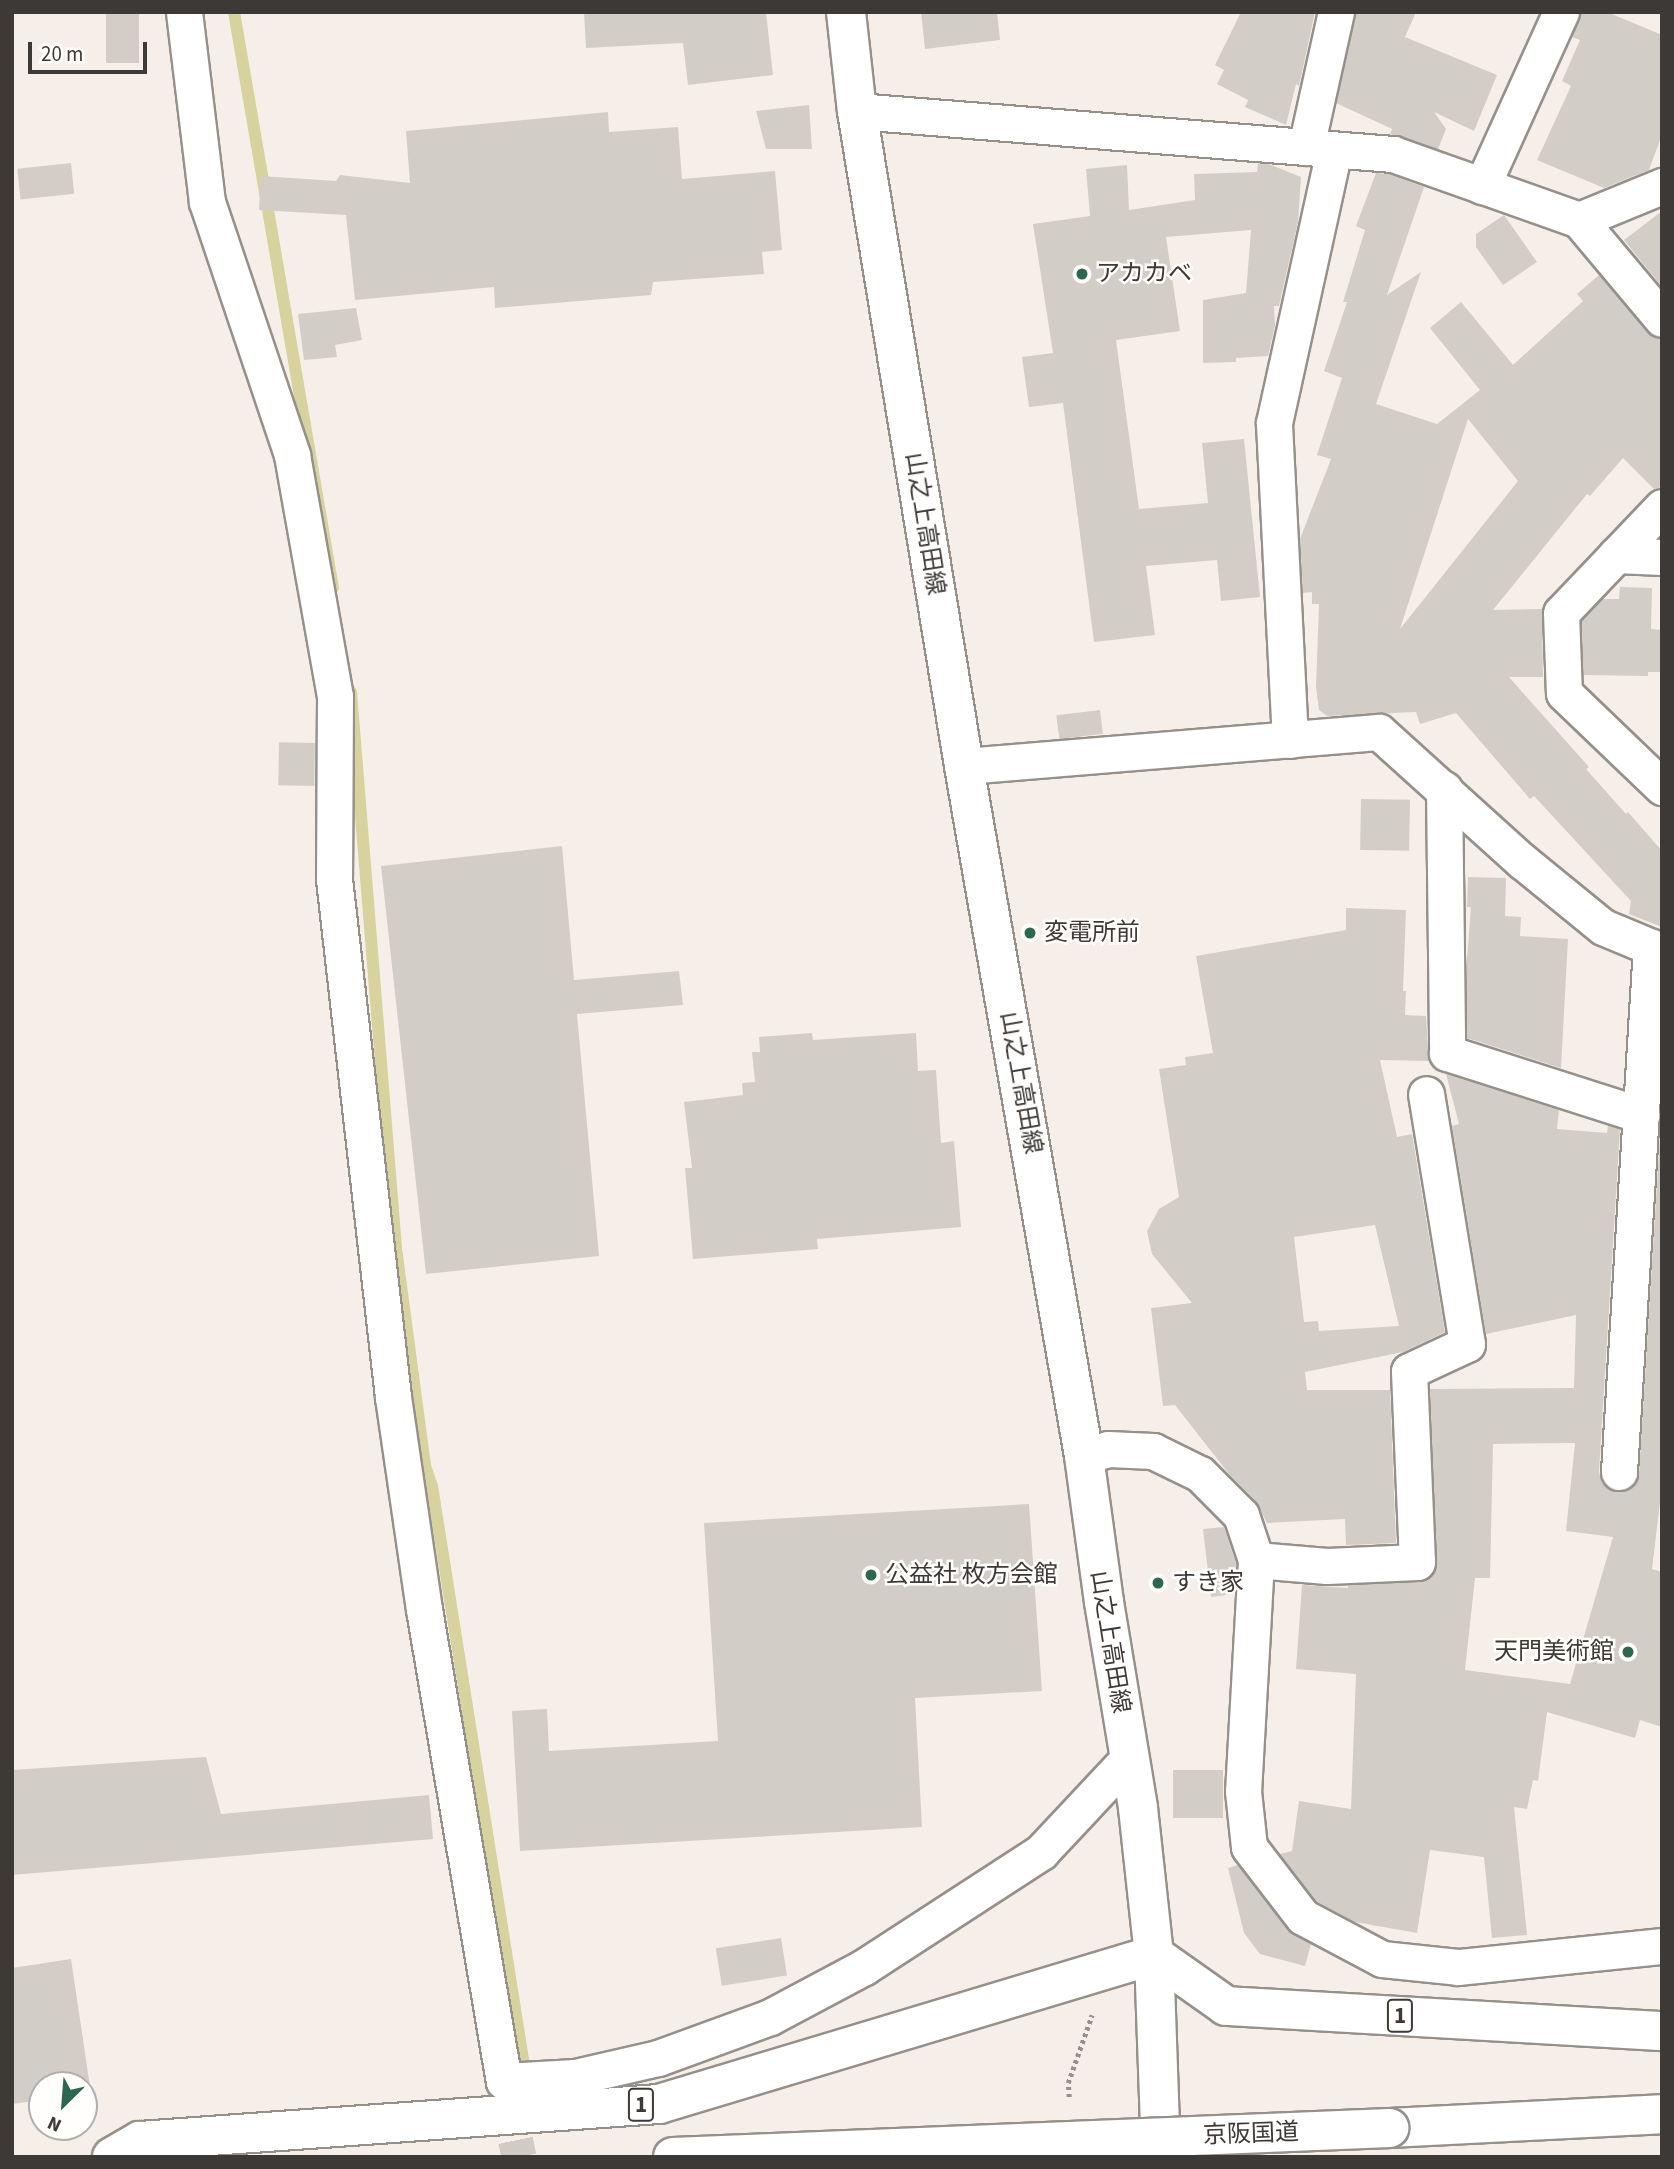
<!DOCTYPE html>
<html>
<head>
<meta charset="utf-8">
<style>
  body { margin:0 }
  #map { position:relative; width:1674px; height:2169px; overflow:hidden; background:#f6efe9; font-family:"Source Sans 3","Noto Sans JP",sans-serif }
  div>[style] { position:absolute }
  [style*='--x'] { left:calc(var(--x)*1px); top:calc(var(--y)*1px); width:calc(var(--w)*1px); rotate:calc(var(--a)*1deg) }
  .stream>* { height:12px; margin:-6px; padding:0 6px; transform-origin:6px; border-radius:6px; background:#d8d29e }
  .building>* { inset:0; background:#d2cec7; transform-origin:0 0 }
  .street-tunnel>* { height:35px; margin-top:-17.5px; transform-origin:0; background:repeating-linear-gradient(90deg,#d1cbc5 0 35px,transparent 0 53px) }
  .path>* { height:4.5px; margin-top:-2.25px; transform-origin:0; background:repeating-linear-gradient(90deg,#95908c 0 3.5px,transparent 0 7px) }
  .roads { filter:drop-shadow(2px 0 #96908b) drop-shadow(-2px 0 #96908b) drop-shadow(0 2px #96908b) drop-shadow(0 -2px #96908b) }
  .street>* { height:35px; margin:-17.5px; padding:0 17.5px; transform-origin:17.5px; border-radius:17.5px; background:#fff }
  .secondary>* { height:38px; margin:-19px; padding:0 19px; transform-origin:19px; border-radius:19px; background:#fff }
  .highway>* { height:38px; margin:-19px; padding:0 19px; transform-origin:19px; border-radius:19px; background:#fff }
  .bridges { filter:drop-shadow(2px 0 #96908b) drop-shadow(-2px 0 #96908b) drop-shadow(0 2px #96908b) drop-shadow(0 -2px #96908b) }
  .highway-bridge>* { height:38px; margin:-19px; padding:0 19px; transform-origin:19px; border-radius:19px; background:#fff }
  .dots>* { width:19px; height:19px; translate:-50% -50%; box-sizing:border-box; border:4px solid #fffefc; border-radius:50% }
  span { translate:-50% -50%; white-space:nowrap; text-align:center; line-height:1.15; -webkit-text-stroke:5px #fffefc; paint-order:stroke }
  .shield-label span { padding:2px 5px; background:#fffefc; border:2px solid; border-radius:5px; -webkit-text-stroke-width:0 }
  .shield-label { font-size:23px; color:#3c3937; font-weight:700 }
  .poi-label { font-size:24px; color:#3c3937 }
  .left { translate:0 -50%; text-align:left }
  .right { translate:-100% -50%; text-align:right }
  .street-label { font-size:24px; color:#3c3937 }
  .frame { position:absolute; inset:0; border:14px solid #3c3937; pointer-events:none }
  .north { position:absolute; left:28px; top:2071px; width:70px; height:70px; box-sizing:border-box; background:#fffefc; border:2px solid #b1afad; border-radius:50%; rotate:205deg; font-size:19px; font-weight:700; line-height:28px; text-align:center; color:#3c3937 }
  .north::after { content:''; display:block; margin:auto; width:24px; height:32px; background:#2e6750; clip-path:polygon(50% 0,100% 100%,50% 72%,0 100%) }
  .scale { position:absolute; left:28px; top:42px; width:119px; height:32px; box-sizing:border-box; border:4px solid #3c3937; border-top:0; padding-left:9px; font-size:21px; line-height:24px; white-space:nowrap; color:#3c3937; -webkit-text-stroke:5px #fffefc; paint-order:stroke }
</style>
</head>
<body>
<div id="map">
  <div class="stream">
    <i style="--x:234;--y:12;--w:584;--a:80.25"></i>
    <i style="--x:351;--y:692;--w:558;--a:85.37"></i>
    <i style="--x:396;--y:1248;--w:220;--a:82.4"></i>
    <i style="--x:425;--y:1466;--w:21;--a:71"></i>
    <i style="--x:432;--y:1486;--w:593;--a:80.98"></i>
  </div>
  <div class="building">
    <i style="left:106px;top:12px;width:33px;height:51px"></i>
    <i style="clip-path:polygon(584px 12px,766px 12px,773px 75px,688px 85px,683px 43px,586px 48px)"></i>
    <i style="clip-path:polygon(921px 12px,997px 12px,1000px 40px,925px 49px)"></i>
    <i style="clip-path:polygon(1241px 12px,1315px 12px,1299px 86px,1296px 84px,1286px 125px,1245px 107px,1248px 100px,1217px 84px,1224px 70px,1215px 65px)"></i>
    <i style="clip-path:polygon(1356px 12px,1416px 12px,1405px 37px,1497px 75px,1474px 131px,1434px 112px,1446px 129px,1438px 149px,1390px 134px,1392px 129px,1336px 103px)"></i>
    <i style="clip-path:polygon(1581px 12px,1607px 12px,1662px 35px,1662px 135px,1649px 170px,1604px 188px,1537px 160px,1571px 86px,1562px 81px,1580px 40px,1572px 37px)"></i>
    <i style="clip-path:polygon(809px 105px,812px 149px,766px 149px,756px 111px)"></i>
    <i style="clip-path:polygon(608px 112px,609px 132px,678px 127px,682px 179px,775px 171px,782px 250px,762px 252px,764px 274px,653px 282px,651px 295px,495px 308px,494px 287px,355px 300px,346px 215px,259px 210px,261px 176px,336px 181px,340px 175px,410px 183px,406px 131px)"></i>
    <i style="left:71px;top:163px;width:31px;height:54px;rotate:84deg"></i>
    <i style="clip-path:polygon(1258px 163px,1269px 164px,1301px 177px,1298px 222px,1279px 306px,1274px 306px,1275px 325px,1268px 356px,1236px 358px,1236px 362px,1203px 363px,1203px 300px,1246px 293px,1251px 230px,1166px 237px,1180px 331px,1116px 340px,1139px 509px,1208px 503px,1202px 443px,1244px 439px,1260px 597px,1221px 601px,1217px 560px,1146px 566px,1155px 635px,1094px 642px,1063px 403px,1029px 407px,1022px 357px,1053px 353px,1033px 224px,1090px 216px,1086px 169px,1127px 165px,1129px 210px,1195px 200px,1194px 174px,1257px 172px)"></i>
    <i style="clip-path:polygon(evenodd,1376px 173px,1389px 174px,1424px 187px,1387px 295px,1421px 272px,1376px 404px,1437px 424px,1480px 390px,1430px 328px,1461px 302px,1513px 365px,1583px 301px,1577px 294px,1599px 275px,1647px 332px,1662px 339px,1662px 487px,1654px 489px,1623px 458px,1590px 496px,1587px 494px,1493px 610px,1542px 609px,1543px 677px,1509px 677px,1589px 767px,1586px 769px,1626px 814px,1628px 812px,1662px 851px,1662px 927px,1629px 914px,1631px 901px,1534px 796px,1530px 799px,1456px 713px,1420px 724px,1416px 712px,1327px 716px,1319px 710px,1316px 687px,1319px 604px,1312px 604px,1312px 592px,1303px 593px,1300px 539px,1331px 459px,1317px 455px,1342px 378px,1324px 371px,1347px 302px,1343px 302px,1365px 230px,1356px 226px,1376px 173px,1468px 419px,1518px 481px,1400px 629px,1468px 419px)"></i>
    <i style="clip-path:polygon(1662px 211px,1662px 287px,1624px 240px)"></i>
    <i style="clip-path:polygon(1504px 215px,1537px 262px,1503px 285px,1476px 247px,1476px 234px)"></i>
    <i style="clip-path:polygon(356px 308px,362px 340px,335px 345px,337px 357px,304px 360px,298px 314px)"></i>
    <i style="clip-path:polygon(1620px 587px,1652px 588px,1651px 629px,1662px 630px,1662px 672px,1648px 672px,1648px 676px,1583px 675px,1581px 621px,1602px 599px,1619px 599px)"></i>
    <i style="left:1100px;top:710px;width:24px;height:44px;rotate:83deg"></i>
    <i style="left:315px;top:743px;width:43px;height:36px;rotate:91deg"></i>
    <i style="left:1361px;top:799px;width:49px;height:51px;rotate:1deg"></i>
    <i style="clip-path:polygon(562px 846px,574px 980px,679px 971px,683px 1005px,577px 1014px,599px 1256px,426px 1274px,381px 866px)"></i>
    <i style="clip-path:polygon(1468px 877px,1506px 878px,1505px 916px,1521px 917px,1520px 936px,1568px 939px,1561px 1068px,1467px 1038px,1466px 972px,1471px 907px,1467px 907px)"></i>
    <i style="clip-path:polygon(evenodd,1346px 908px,1406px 910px,1403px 991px,1406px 991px,1405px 1015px,1426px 1016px,1429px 1061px,1380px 1060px,1397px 1137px,1412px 1134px,1445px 1332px,1403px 1352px,1305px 1372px,1307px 1390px,1390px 1390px,1396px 1543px,1346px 1545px,1345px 1519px,1267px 1523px,1256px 1501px,1229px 1474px,1175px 1405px,1163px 1406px,1151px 1308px,1192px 1303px,1152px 1254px,1147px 1231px,1159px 1209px,1179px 1197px,1159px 1069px,1186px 1065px,1185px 1057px,1213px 1053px,1196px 956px,1346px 930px,1346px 908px,1375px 1225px,1399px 1326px,1319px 1331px,1318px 1321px,1304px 1322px,1294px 1237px,1375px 1225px)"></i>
    <i style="clip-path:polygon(812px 1033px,813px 1040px,916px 1033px,918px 1071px,936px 1070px,941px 1143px,954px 1141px,961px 1227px,817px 1239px,818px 1249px,693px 1259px,685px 1168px,692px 1168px,684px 1102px,743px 1095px,742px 1083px,755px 1082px,752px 1052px,760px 1052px,759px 1037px)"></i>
    <i style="clip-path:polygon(evenodd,1446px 1074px,1559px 1110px,1557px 1129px,1607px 1133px,1608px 1125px,1620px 1129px,1599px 1471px,1601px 1482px,1617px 1492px,1629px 1490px,1636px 1482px,1639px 1473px,1662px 1102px,1662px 1486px,1652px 1569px,1662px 1572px,1662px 1727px,1640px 1720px,1635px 1738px,1547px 1712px,1538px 1781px,1533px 1780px,1527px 1809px,1514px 1807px,1527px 1935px,1492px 1938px,1484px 1857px,1430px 1850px,1417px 1933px,1355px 1922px,1316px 1901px,1280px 1854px,1292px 1851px,1299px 1801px,1351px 1809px,1356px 1674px,1296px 1669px,1302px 1585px,1348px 1588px,1348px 1585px,1418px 1582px,1427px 1579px,1434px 1572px,1437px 1561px,1430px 1389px,1574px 1388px,1576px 1315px,1486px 1334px,1452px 1126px,1459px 1124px,1446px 1074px,1575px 1443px,1566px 1531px,1613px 1537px,1570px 1684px,1465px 1670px,1475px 1578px,1490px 1578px,1493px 1444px,1575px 1443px)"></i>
    <i style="clip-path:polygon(1029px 1504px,1042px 1691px,915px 1698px,922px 1827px,520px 1851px,512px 1711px,547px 1709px,549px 1751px,718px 1741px,704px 1523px)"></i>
    <i style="clip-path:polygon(1224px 1527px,1236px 1563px,1234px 1594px,1211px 1597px,1203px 1529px)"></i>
    <i style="clip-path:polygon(206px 1757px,221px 1814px,429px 1795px,433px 1839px,12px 1875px,12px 1770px)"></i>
    <i style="left:1173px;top:1770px;width:50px;height:48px"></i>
    <i style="clip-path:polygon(1238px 1865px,1287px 1929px,1311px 1944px,1305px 1966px,1260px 1954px,1244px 1933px,1228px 1868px)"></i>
    <i style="left:781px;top:1938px;width:38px;height:66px;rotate:81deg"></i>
    <i style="clip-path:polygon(71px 1959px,91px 2093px,84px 2094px,84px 2085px,42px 2085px,42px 2100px,12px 2104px,12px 1968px)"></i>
  </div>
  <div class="street-tunnel">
    <i style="--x:505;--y:2088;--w:70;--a:78.5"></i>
  </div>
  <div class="path">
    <i style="--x:1069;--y:2097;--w:14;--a:-94"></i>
    <i style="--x:1068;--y:2083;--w:72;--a:-70.6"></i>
  </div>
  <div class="roads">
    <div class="street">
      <i style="--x:184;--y:12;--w:191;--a:83.1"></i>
      <i style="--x:207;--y:202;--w:267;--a:71.4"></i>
      <i style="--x:292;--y:455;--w:245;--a:79.9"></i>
      <i style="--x:335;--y:696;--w:183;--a:90.3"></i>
      <i style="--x:334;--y:879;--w:521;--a:83.5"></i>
      <i style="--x:393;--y:1397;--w:214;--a:81.7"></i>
      <i style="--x:424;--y:1609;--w:479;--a:80.4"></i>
      <i style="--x:504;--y:2081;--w:71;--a:-3.2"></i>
      <i style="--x:575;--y:2077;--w:85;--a:-12.9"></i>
      <i style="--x:658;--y:2058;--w:119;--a:-20.1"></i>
      <i style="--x:770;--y:2017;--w:106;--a:-28"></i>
      <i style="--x:864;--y:1967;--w:211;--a:-33"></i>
      <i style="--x:1041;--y:1852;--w:127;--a:-46.9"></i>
      <i style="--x:857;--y:111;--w:538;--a:4.59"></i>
      <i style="--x:1393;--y:154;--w:197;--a:19.5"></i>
      <i style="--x:1579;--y:220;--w:90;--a:-22.3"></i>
      <i style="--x:1306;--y:147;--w:138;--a:-77.5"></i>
      <i style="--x:1482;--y:186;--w:191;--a:-65.6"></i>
      <i style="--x:1579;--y:220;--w:129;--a:50"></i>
      <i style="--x:1662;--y:507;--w:146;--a:133.6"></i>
      <i style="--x:1561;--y:613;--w:80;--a:87.9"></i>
      <i style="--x:1564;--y:693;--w:136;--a:43.8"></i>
      <i style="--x:1616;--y:555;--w:46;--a:2.5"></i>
      <i style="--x:1290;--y:740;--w:317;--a:-92.9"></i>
      <i style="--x:1274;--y:423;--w:280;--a:-77.6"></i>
      <i style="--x:964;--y:766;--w:416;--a:-4.7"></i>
      <i style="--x:1379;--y:732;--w:193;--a:42.1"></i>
      <i style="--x:1522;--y:861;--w:104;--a:39.2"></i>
      <i style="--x:1603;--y:927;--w:52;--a:22.6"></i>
      <i style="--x:1651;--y:947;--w:526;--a:93.49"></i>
      <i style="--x:1444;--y:789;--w:264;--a:89.3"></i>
      <i style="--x:1447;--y:1053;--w:204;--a:17.7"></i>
      <i style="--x:1084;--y:1456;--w:25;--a:-16"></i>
      <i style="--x:1108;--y:1449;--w:45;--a:2.5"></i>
      <i style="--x:1153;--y:1451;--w:52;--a:26.1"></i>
      <i style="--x:1200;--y:1474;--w:58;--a:45"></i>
      <i style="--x:1241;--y:1515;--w:47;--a:71.6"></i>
      <i style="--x:1256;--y:1560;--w:231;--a:93.2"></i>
      <i style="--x:1243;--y:1791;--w:56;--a:83.9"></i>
      <i style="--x:1249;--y:1847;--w:88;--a:52.4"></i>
      <i style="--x:1303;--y:1917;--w:89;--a:28"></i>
      <i style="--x:1382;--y:1959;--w:76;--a:6"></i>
      <i style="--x:1458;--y:1967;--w:205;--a:-5.9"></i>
      <i style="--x:1256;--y:1560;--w:71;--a:4.8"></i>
      <i style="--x:1327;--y:1566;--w:90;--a:-2.5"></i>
      <i style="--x:1417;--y:1562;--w:191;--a:-92.4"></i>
      <i style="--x:1409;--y:1371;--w:64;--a:-25"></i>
      <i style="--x:1467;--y:1344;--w:253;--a:-99.3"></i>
    </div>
    <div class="secondary">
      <i style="--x:846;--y:12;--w:100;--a:83.7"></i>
      <i style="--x:857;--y:111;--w:664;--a:80.72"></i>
      <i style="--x:964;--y:766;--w:700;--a:80.13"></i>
      <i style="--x:1084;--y:1456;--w:147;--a:82.2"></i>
      <i style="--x:1104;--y:1602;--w:209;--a:80.6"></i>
      <i style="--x:1138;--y:1808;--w:148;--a:83.8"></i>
      <i style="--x:1154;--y:1955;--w:202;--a:88"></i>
    </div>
    <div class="highway">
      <i style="--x:1389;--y:2128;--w:273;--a:-2.9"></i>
      <i style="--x:112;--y:2157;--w:32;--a:-30"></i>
      <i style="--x:140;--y:2141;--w:520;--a:-4.08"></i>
      <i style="--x:659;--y:2104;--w:517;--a:-16.75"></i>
      <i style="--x:1154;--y:1955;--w:88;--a:35.3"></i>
      <i style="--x:1226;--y:2006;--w:437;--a:3.3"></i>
    </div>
  </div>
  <div class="bridges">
    <div class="highway-bridge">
      <i style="--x:673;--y:2157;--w:717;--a:-2.32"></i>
    </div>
  </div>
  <div class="dots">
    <i style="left:1082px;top:274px;background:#2e6750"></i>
    <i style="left:1030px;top:933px;background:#2e6750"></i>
    <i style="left:871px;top:1575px;background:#2e6750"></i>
    <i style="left:1158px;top:1583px;background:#2e6750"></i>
    <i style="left:1628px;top:1652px;background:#2e6750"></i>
  </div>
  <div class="shield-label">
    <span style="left:1400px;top:2016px">1</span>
    <span style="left:641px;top:2105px">1</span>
  </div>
  <div class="poi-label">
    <span class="left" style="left:1096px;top:274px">アカカベ</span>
    <span class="left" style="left:1044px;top:933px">変電所前</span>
    <span class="left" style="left:885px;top:1575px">公益社 枚方会館</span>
    <span class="left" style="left:1172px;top:1583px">すき家</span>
    <span class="right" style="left:1614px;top:1652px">天門美術館</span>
  </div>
  <div class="street-label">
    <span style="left:925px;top:524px;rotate:81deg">山之上高田線</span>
    <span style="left:1021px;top:1083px;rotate:80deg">山之上高田線</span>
    <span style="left:1110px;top:1642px;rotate:81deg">山之上高田線</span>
    <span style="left:1251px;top:2134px;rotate:-2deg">京阪国道</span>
  </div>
  <div class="frame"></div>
  <div class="north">N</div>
  <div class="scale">20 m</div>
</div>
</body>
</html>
